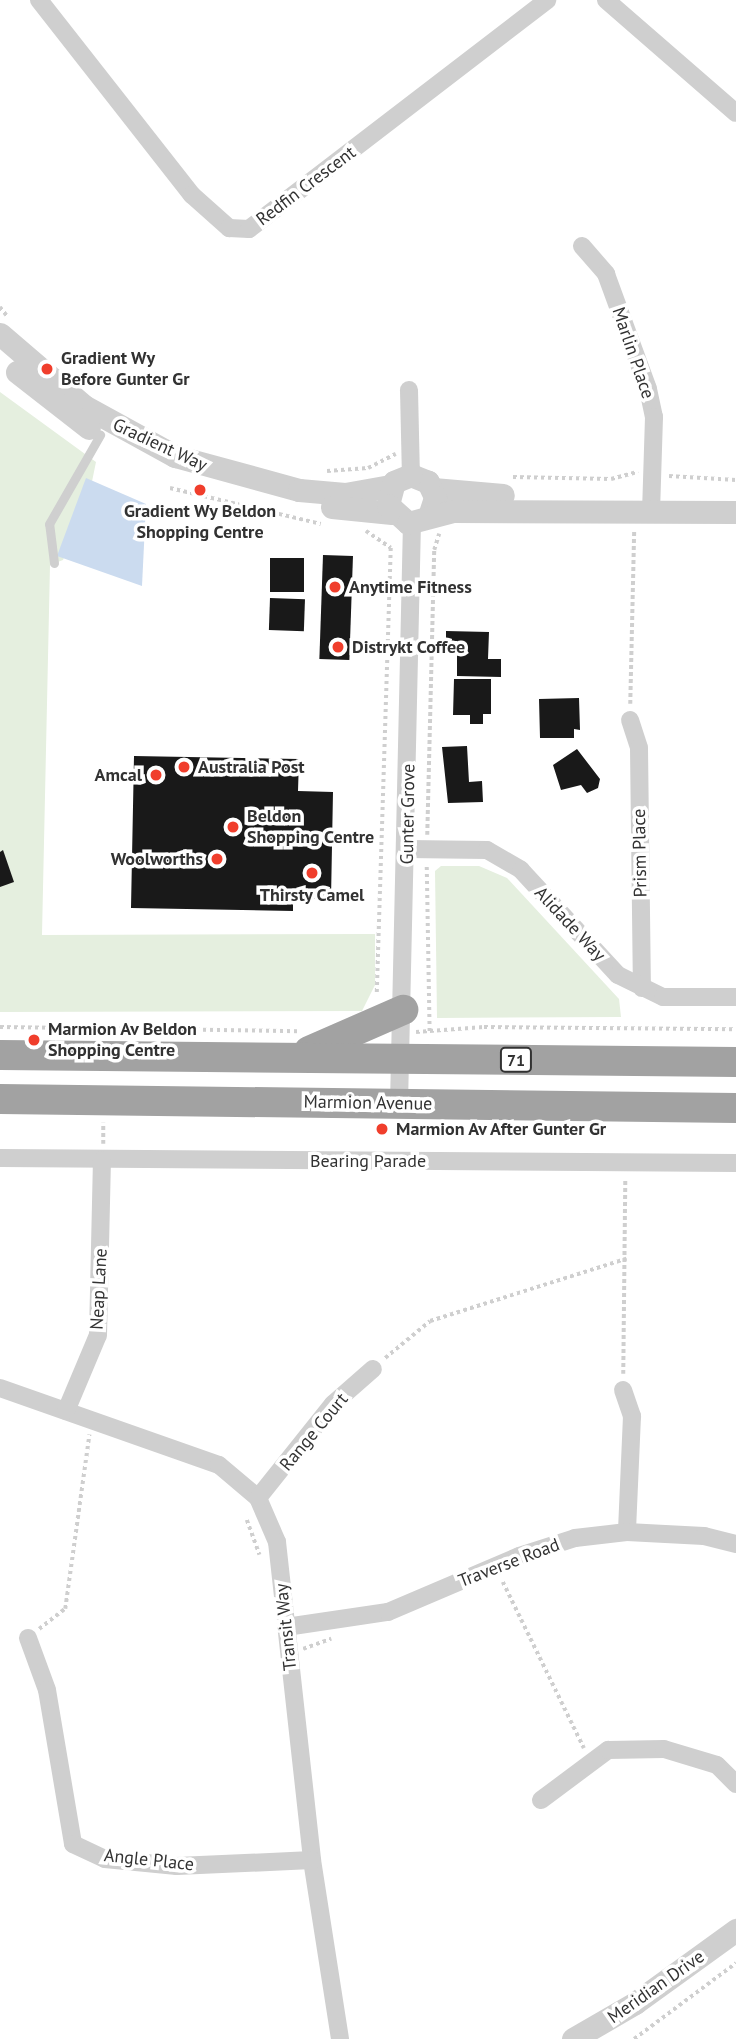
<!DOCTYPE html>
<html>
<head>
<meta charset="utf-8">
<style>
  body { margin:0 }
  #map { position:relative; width:736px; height:2039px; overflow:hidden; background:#fff; font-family:"PT Sans",sans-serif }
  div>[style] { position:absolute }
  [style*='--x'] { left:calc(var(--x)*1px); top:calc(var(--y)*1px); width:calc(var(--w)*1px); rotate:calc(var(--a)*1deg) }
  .green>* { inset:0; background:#e5efdf }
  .water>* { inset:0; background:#cbdbef }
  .building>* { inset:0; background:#191919; transform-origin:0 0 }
  .path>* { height:3.5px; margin-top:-1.75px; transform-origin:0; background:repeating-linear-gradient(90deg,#cfcfcf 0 3.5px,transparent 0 7px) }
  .service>* { height:9px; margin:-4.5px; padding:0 4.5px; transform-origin:4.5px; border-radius:4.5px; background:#cfcfcf }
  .minor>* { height:18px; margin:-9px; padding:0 9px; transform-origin:9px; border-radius:9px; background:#cfcfcf }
  .tertiary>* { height:23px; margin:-11.5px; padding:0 11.5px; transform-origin:11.5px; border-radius:11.5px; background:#cfcfcf }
  .trunk>* { height:30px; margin:-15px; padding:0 15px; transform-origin:15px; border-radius:15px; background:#a2a2a2 }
  .dots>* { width:19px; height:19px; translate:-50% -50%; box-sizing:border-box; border:4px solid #fff; border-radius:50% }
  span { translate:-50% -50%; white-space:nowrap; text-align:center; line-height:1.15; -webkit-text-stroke:7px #fff; paint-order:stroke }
  .shield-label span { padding:2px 5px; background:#fff; border:2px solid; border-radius:5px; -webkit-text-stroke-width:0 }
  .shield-label { font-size:16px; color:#323232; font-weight:700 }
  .street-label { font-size:18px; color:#323232 }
  .poi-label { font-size:18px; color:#323232; font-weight:700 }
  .left { translate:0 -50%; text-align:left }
  .right { translate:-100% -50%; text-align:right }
</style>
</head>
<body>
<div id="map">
  <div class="green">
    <i style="clip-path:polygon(0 392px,96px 462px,88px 501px,63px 560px,50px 565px,42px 935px,375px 934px,375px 985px,362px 1011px,0 1012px)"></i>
    <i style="clip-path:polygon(441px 866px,479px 866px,507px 878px,619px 999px,621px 1017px,437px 1018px,435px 871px)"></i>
  </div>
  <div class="water">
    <i style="clip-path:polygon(86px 478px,146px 504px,142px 586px,57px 556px)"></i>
  </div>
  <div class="building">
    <i style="left:323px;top:555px;width:30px;height:104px;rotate:2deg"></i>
    <i style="left:270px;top:558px;width:34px;height:34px"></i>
    <i style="left:270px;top:598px;width:35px;height:32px;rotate:2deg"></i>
    <i style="clip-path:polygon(446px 631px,489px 632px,488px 659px,501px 659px,501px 677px,457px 676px,457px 641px,446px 641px)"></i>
    <i style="clip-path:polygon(454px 679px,491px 679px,491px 714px,483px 714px,483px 724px,470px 724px,470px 715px,453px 715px)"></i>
    <i style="clip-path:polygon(579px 698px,580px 730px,574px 729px,574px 738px,540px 738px,539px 699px)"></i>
    <i style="clip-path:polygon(467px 746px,469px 782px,482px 781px,483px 802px,448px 803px,442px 747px)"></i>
    <i style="clip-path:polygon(577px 749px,600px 779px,598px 788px,587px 793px,581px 785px,561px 790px,553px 765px)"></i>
    <i style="clip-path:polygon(134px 756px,299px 759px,298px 791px,333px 792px,331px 899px,293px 899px,293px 911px,131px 908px)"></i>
    <i style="clip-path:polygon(3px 850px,14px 882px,0 887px,0 852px)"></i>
  </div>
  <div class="path">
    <i style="--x:0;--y:307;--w:11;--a:52"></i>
    <i style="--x:327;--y:471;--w:41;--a:-4.2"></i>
    <i style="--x:368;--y:468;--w:31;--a:-27"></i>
    <i style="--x:669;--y:476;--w:67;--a:3.4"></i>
    <i style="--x:513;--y:477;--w:98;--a:1.2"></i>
    <i style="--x:611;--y:479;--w:28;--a:-15"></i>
    <i style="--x:170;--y:488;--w:155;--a:13.4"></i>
    <i style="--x:366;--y:531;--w:30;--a:34"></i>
    <i style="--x:391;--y:548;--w:447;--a:91.8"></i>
    <i style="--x:434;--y:550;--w:17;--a:-73"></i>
    <i style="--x:630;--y:704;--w:174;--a:-88.7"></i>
    <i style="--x:427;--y:835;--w:285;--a:-88.6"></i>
    <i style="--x:427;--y:867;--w:165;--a:89"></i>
    <i style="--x:0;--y:1027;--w:299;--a:0.8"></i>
    <i style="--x:416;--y:1032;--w:68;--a:-4.2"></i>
    <i style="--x:484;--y:1027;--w:252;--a:0.5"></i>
    <i style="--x:103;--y:1144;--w:21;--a:-90"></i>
    <i style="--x:385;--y:1358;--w:58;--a:-39.4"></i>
    <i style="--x:430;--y:1321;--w:206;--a:-17.6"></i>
    <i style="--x:623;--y:1374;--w:195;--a:-89.4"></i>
    <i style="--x:247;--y:1520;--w:37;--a:70"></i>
    <i style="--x:503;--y:1582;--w:185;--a:64"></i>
    <i style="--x:39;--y:1629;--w:33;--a:-38"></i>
    <i style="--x:65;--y:1609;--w:176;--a:-82.1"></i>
    <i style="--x:303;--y:1649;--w:30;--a:-20"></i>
    <i style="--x:634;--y:2039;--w:127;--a:-36.7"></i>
  </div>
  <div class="service">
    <i style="--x:54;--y:563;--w:39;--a:-97"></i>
    <i style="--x:49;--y:524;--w:103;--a:-60.2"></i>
  </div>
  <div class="minor">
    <i style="--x:39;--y:0;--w:248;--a:51.9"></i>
    <i style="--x:192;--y:195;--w:50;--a:41.7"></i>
    <i style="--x:229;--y:228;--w:20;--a:3"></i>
    <i style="--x:249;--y:229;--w:376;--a:-37.5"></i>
    <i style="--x:606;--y:0;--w:172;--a:41"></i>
    <i style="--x:582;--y:246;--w:37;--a:49"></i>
    <i style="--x:606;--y:274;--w:122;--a:69.9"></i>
    <i style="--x:648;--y:389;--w:29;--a:78"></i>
    <i style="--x:654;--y:417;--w:95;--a:91.8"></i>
    <i style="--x:409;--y:390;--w:85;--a:88.7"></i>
    <i style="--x:630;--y:720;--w:29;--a:72"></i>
    <i style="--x:639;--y:748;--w:240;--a:89.3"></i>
    <i style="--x:407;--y:849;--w:80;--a:0.7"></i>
    <i style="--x:487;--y:850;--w:39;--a:30"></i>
    <i style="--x:521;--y:870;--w:143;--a:47.3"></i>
    <i style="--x:618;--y:975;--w:50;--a:26.1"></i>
    <i style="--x:663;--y:997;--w:73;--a:0"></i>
    <i style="--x:399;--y:1104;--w:581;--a:-88.72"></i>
    <i style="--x:0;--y:1158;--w:736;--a:0.39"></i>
    <i style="--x:0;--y:1388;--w:232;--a:19.4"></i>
    <i style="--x:219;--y:1465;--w:51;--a:40.2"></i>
    <i style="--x:258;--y:1498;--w:48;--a:66.6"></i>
    <i style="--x:277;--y:1542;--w:320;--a:83.7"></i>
    <i style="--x:312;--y:1860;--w:181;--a:81.1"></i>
    <i style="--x:623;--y:1390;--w:28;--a:71"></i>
    <i style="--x:632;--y:1416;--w:116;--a:92.5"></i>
    <i style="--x:66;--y:1411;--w:82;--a:-67.2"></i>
    <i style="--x:98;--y:1335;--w:175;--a:-88.7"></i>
    <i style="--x:258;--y:1498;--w:120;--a:-51.4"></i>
    <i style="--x:333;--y:1404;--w:53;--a:-41.2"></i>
    <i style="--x:286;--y:1627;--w:103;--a:-8.4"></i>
    <i style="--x:388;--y:1612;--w:142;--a:-23.1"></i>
    <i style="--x:519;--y:1556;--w:59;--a:-17.8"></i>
    <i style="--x:575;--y:1538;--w:52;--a:-6.6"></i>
    <i style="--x:627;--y:1532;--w:77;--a:3"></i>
    <i style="--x:704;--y:1536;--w:33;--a:14"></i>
    <i style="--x:28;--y:1638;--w:55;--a:69.9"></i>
    <i style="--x:47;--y:1690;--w:156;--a:80.4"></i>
    <i style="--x:73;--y:1844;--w:35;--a:25"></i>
    <i style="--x:105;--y:1859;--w:72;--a:5.6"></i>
    <i style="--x:177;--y:1866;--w:135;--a:-2.5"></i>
    <i style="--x:541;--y:1800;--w:84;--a:-36.7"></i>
    <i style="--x:608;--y:1750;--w:56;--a:-1"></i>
    <i style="--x:664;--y:1749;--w:55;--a:16.8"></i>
    <i style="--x:717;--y:1765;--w:27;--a:45"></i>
  </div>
  <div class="tertiary">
    <i style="--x:0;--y:334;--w:111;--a:40.6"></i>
    <i style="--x:84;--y:406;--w:104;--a:28.8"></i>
    <i style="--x:175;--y:456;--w:129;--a:15.3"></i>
    <i style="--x:299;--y:490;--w:46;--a:5"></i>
    <i style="--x:345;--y:494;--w:47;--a:-9.9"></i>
    <i style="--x:17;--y:372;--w:91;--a:37.9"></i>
    <i style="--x:433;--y:489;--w:70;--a:4.9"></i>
    <i style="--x:332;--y:507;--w:60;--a:5.7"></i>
    <i style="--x:429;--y:516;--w:20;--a:-72"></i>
    <i style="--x:435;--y:497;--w:17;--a:-115"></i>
    <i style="--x:428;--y:482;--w:18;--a:-158"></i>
    <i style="--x:411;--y:475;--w:18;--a:158"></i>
    <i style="--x:394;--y:482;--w:24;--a:105"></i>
    <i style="--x:388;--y:505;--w:27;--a:42"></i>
    <i style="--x:408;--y:523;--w:47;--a:-14.9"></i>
    <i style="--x:453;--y:511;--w:283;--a:0.2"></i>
    <i style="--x:573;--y:2039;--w:72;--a:-30.1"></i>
    <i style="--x:635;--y:2003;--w:125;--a:-35.9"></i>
  </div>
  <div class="trunk">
    <i style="--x:309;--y:1051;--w:103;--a:-23.6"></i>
    <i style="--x:0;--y:1055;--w:736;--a:0.54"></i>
    <i style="--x:0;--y:1099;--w:736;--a:0.7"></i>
  </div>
  <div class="dots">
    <i style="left:47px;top:369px;background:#f03e2c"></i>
    <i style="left:200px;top:490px;background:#f03e2c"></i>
    <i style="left:335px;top:587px;background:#f03e2c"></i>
    <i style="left:338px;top:647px;background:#f03e2c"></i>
    <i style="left:184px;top:767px;background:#f03e2c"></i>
    <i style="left:156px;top:775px;background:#f03e2c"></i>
    <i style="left:233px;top:827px;background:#f03e2c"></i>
    <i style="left:217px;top:859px;background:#f03e2c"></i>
    <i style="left:312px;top:873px;background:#f03e2c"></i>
    <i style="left:34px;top:1040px;background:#f03e2c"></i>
    <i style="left:382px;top:1129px;background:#f03e2c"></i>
  </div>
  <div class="shield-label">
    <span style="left:516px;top:1060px">71</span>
  </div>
  <div class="street-label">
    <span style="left:306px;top:186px;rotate:-37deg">Redfin Crescent</span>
    <span style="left:633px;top:353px;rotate:71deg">Marlin Place</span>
    <span style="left:160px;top:445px;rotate:25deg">Gradient Way</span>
    <span style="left:408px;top:814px;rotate:-89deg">Gunter Grove</span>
    <span style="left:640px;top:853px;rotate:-91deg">Prism Place</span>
    <span style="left:570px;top:924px;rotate:47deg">Alidade Way</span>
    <span style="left:368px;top:1103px;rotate:1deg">Marmion Avenue</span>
    <span style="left:368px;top:1161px">Bearing Parade</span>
    <span style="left:99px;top:1289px;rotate:-87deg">Neap Lane</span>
    <span style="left:314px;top:1432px;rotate:-50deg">Range Court</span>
    <span style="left:509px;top:1563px;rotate:-21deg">Traverse Road</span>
    <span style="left:286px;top:1627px;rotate:-96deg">Transit Way</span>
    <span style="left:149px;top:1860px;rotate:6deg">Angle Place</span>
    <span style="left:656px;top:1987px;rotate:-35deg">Meridian Drive</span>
  </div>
  <div class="poi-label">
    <span class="left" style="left:61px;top:369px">Gradient Wy<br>Before Gunter Gr</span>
    <span style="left:200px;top:522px">Gradient Wy Beldon<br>Shopping Centre</span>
    <span class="left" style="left:349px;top:587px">Anytime Fitness</span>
    <span class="left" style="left:352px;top:647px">Distrykt Coffee</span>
    <span class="left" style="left:198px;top:767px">Australia Post</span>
    <span class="right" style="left:142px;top:775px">Amcal</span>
    <span class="left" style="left:247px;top:827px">Beldon<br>Shopping Centre</span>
    <span class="right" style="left:203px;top:859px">Woolworths</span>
    <span style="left:312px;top:895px">Thirsty Camel</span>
    <span class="left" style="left:48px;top:1040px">Marmion Av Beldon<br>Shopping Centre</span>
    <span class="left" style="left:396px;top:1129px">Marmion Av After Gunter Gr</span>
  </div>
</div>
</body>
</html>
